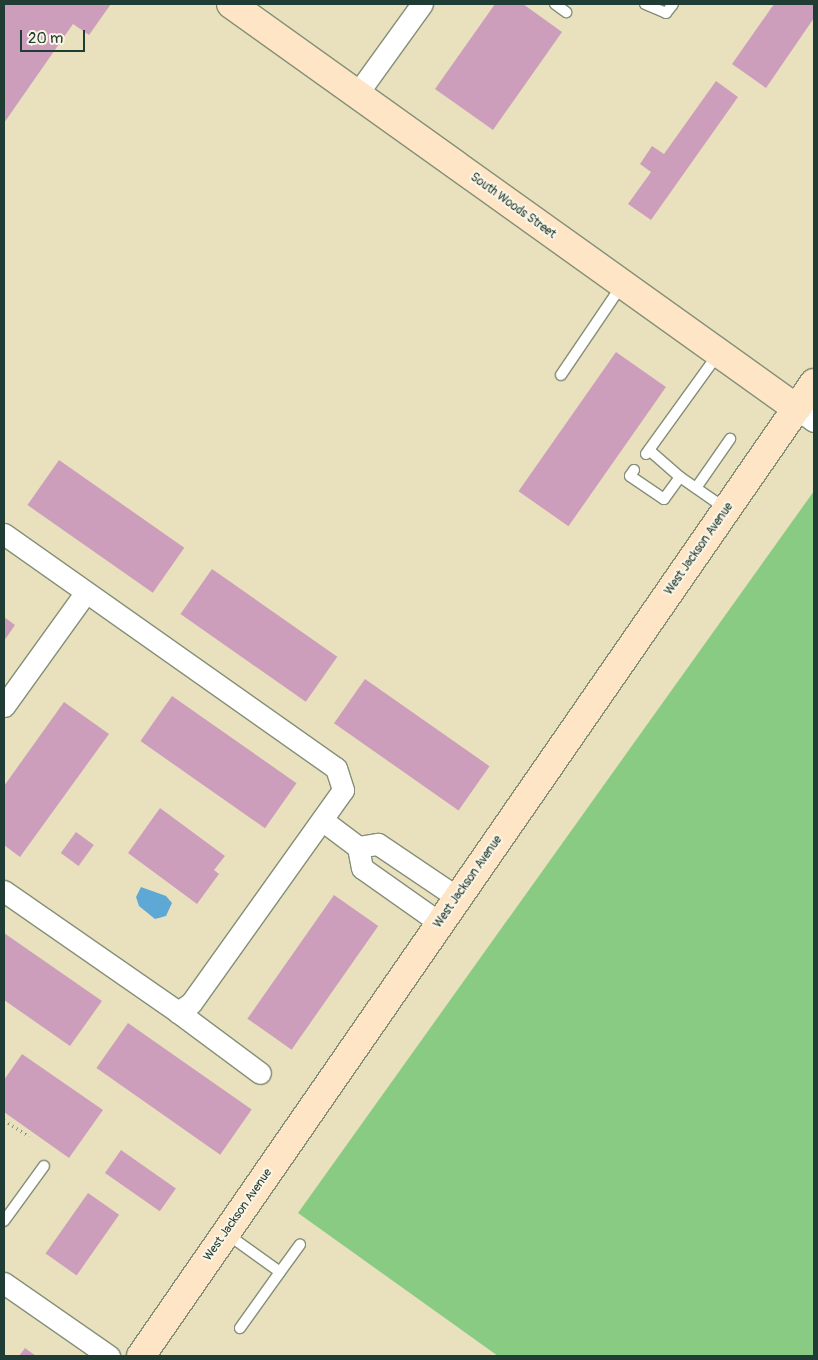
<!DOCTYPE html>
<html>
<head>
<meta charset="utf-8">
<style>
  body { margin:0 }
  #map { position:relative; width:818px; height:1360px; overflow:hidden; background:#e9e1bd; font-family:Pangolin,sans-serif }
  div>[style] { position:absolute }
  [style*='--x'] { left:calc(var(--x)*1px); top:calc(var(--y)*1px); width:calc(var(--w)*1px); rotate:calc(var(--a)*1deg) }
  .green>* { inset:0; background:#89cb83 }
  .water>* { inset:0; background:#5ea8d6 }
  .building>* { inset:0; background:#cd9ebc; transform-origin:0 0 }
  .path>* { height:3px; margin-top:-1.5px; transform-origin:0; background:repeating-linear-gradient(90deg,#848f78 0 1px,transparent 0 5px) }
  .roads { filter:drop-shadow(1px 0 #848f78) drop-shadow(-1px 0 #848f78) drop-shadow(0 1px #848f78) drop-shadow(0 -1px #848f78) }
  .lane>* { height:10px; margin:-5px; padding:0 5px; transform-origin:5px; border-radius:5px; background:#fff }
  .street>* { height:21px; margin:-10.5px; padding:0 10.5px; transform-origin:10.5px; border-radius:10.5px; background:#fff }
  .secondary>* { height:28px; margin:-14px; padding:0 14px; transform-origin:14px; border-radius:14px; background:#fee5c5 }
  span { translate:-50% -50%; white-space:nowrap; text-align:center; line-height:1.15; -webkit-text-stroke:4px #fcf5e5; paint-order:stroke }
  .street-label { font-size:12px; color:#1f3d34 }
  .frame { position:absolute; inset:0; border:5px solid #1f3d34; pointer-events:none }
  .scale { position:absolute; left:20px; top:30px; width:65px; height:22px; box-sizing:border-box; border:2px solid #1f3d34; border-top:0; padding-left:6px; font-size:15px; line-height:18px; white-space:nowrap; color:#1f3d34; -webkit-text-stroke:4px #fcf5e5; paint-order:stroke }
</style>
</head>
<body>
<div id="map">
  <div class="green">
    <i style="clip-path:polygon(814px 491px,814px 1356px,498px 1356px,298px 1213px)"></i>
  </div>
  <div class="water">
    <i style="clip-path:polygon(141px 887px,166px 896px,172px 903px,166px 916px,155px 919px,139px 906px,136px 897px)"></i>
  </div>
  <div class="building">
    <i style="clip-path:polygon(4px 4px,111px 4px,89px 35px,73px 24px,4px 123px)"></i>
    <i style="clip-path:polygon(495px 4px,523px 4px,562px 32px,493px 130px,435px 89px)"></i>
    <i style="clip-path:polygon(774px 4px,814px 4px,814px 18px,766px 88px,732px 64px)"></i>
    <i style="clip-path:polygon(716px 81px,738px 97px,651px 220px,628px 204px,651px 172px,640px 164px,652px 146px,664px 154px)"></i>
    <i style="left:616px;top:352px;width:61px;height:170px;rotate:35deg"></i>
    <i style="left:59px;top:460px;width:153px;height:55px;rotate:35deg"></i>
    <i style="left:212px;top:569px;width:153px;height:55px;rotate:35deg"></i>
    <i style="clip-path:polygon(4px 617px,15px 625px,4px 641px)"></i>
    <i style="left:365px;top:679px;width:152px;height:54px;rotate:35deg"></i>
    <i style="left:172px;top:696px;width:152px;height:55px;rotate:35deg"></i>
    <i style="clip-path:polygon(64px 702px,109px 734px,20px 857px,4px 845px,4px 786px)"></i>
    <i style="clip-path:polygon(160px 808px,225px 856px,214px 870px,219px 874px,197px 904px,128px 853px)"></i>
    <i style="left:76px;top:832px;width:22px;height:26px;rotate:36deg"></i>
    <i style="left:334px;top:895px;width:54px;height:151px;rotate:35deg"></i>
    <i style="clip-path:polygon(4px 933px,102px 1001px,70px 1046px,4px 1000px)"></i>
    <i style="left:128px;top:1023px;width:151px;height:55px;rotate:35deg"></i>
    <i style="clip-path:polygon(22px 1054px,103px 1110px,69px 1158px,4px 1112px,4px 1080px)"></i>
    <i style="left:121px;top:1150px;width:67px;height:28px;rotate:35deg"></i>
    <i style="left:88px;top:1193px;width:38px;height:74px;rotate:35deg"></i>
    <i style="clip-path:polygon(25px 1348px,36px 1356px,19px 1356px)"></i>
  </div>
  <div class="path">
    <i style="--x:4;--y:1120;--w:30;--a:33"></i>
  </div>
  <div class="roads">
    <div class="lane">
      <i style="--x:555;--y:4;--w:14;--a:36"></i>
      <i style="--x:645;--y:4;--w:23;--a:23"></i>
      <i style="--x:666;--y:13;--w:11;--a:-52"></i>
      <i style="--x:561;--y:375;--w:109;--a:-55.9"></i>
      <i style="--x:649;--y:450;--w:41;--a:41.1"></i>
      <i style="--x:646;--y:454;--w:123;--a:-54.2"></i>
      <i style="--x:634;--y:470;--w:7;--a:124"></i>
      <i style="--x:630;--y:476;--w:41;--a:34.1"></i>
      <i style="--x:664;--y:499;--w:27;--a:-54"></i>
      <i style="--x:680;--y:477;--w:56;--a:34.8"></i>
      <i style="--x:696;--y:488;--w:60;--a:-55.2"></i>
      <i style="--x:4;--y:1221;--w:68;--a:-54"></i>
      <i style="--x:227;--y:1234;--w:65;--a:35.6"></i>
      <i style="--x:280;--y:1272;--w:69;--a:125.5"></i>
      <i style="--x:280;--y:1272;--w:34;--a:-54"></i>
    </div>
    <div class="street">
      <i style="--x:357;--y:94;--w:111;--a:-54.2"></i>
      <i style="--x:796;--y:408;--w:22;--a:36"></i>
      <i style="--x:4;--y:534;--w:406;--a:35.2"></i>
      <i style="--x:336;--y:768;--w:23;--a:72"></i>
      <i style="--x:343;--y:790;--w:262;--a:125.5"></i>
      <i style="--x:191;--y:1003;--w:16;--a:145"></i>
      <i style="--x:178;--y:1012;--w:212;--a:-145.2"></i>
      <i style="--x:4;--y:706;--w:140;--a:-54.3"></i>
      <i style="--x:322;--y:820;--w:45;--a:36.9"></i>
      <i style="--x:440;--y:923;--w:95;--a:-144.8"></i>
      <i style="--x:362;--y:868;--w:21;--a:-101"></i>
      <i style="--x:358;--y:847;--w:20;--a:-9"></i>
      <i style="--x:378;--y:844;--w:97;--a:34"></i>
      <i style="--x:178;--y:1012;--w:102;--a:36.6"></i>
      <i style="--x:4;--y:1283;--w:128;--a:34.8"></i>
    </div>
    <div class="secondary">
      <i style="--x:231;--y:4;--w:695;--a:35.57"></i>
      <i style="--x:141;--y:1356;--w:1183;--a:-55.33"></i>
    </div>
  </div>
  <div class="street-label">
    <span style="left:513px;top:206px;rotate:36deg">South Woods Street</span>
    <span style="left:699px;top:549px;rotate:-55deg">West Jackson Avenue</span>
    <span style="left:468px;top:882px;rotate:-55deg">West Jackson Avenue</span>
    <span style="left:238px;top:1215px;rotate:-55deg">West Jackson Avenue</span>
  </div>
  <div class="frame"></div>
  <div class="scale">20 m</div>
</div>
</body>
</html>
